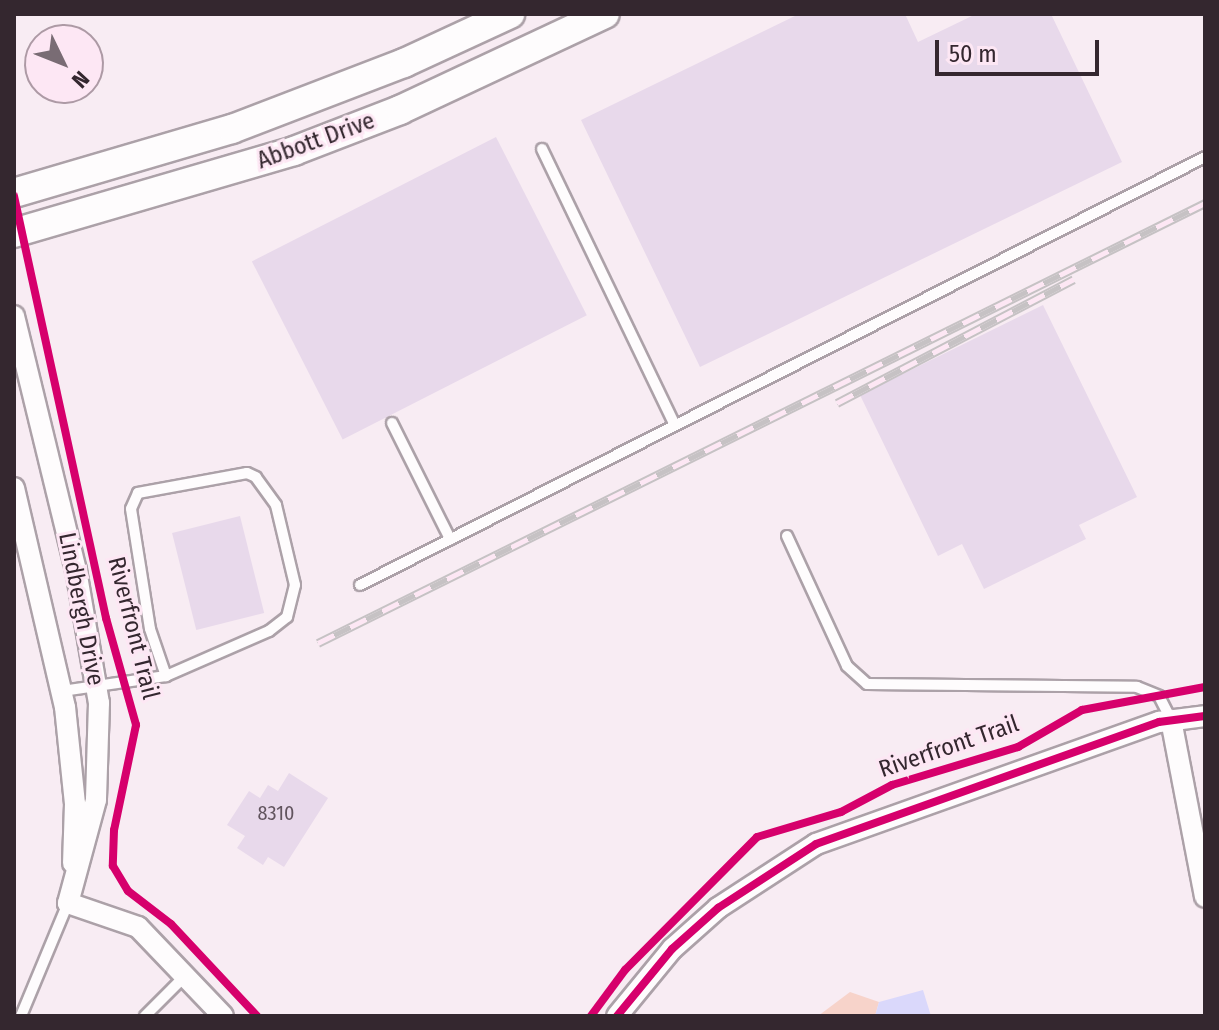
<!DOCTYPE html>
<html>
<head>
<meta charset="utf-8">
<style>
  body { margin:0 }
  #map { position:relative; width:1219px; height:1030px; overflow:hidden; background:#f8ecf3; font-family:"Fira Sans Condensed",sans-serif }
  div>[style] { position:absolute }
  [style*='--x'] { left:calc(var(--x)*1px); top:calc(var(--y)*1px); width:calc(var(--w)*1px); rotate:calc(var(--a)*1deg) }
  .green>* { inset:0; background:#f7d3ca }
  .water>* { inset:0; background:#dad8fb }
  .building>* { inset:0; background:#e8d9eb; transform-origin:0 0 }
  .roads { filter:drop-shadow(2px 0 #aca1a8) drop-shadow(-2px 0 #aca1a8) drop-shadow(0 2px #aca1a8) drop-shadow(0 -2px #aca1a8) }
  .service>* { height:10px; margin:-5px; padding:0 5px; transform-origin:5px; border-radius:5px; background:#fefcfd }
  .minor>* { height:20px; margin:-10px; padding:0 10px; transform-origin:10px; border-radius:10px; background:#fefcfd }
  .secondary>* { height:28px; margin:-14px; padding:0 14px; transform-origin:14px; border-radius:14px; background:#fefcfd }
  .rail>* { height:9px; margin-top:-4.5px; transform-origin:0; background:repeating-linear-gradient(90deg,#fde7f4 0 18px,#c6c2c4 0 36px); box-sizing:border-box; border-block:2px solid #c6c2c4 }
  .cycleway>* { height:8px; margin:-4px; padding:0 4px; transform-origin:4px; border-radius:4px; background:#d6006c }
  span { translate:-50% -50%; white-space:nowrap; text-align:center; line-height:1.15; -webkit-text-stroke:6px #fde7f4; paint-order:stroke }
  .number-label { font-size:20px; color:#61545e }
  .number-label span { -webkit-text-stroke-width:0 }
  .street-label { font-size:24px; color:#34272f }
  .frame { position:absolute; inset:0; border:16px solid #34272f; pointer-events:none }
  .north { position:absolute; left:24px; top:24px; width:80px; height:80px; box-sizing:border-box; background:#fde7f4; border:2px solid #ad9aa5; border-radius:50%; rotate:133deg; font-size:22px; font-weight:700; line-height:32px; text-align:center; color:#34272f }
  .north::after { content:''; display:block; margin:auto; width:28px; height:36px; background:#796c74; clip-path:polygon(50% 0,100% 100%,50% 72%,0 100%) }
  .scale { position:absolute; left:935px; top:40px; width:164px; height:36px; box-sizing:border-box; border:4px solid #34272f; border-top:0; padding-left:10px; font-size:24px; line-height:28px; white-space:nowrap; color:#34272f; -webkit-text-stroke:6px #fde7f4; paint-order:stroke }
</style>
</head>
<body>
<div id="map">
  <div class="green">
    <i style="clip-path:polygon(850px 992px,879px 1002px,875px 1016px,818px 1016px)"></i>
  </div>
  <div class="water">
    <i style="clip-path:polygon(923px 990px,931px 1016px,875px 1016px,879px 1002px)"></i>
  </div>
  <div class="building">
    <i style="clip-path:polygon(799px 14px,905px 14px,918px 42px,976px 14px,1051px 14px,1122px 162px,700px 367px,581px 120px)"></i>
    <i style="left:496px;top:137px;width:200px;height:274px;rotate:63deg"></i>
    <i style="clip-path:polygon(1043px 305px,1137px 497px,1079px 525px,1086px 539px,984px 589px,962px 544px,938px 556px,860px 395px)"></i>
    <i style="left:240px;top:516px;width:100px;height:70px;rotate:76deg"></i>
    <i style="clip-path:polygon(289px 773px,328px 798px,284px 867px,268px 857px,263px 865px,237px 848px,245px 836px,227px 825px,249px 791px,260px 798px,268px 785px,278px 791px)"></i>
  </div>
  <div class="roads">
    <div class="service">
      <i style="--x:542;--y:149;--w:306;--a:64.3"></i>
      <i style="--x:392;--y:423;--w:130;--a:63.4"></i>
      <i style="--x:787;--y:536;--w:143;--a:65.2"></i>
      <i style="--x:847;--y:666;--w:27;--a:42"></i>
      <i style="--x:867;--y:684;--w:270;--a:0.6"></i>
      <i style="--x:1137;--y:687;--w:24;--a:22"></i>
      <i style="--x:1159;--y:696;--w:27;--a:63"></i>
      <i style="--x:360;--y:585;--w:947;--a:-26.86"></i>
      <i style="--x:62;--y:691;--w:105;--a:-8.2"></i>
      <i style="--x:166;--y:676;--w:112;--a:-23.6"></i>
      <i style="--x:269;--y:631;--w:23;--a:-38"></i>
      <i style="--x:287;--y:617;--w:33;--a:-76"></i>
      <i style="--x:295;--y:585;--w:82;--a:-103.4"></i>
      <i style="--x:276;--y:505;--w:34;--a:-126"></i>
      <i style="--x:256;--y:477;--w:10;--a:-156"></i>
      <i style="--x:247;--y:473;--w:111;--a:169.6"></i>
      <i style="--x:138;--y:493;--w:17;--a:114"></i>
      <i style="--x:131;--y:509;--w:121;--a:81"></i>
      <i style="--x:150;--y:629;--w:50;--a:71.2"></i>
      <i style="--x:21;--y:1016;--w:122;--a:-67.4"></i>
      <i style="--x:145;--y:1016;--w:57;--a:-45"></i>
    </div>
    <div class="minor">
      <i style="--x:14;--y:316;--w:261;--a:76.3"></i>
      <i style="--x:76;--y:570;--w:135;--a:80.2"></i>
      <i style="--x:99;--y:703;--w:97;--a:91.8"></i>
      <i style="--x:96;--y:800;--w:107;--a:105.2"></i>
      <i style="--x:14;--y:488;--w:225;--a:76.9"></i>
      <i style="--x:65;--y:707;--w:98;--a:84.1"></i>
      <i style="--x:75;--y:804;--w:59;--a:91.9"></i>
      <i style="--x:1171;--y:720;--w:180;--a:79.1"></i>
      <i style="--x:68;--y:903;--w:74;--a:18.9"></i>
      <i style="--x:138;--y:927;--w:123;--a:46.3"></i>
      <i style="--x:617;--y:1016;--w:87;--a:-50.6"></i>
      <i style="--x:672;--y:949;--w:62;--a:-41.7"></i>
      <i style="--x:718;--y:908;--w:117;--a:-33.1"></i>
      <i style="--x:816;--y:844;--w:364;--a:-19.6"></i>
      <i style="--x:1159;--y:722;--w:46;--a:-7.4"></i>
    </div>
    <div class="secondary">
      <i style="--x:14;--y:193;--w:227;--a:-16.4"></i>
      <i style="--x:232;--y:129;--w:184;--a:-21"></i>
      <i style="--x:404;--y:63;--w:117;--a:-24.8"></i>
      <i style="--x:14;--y:233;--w:292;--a:-16.3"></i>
      <i style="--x:294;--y:151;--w:114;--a:-21.1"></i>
      <i style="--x:400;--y:110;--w:226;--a:-25.1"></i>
    </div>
  </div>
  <div class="rail">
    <i style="--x:837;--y:403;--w:267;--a:-27.6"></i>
    <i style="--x:318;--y:643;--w:990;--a:-26.38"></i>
  </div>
  <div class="cycleway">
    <i style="--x:14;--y:196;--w:432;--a:77.7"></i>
    <i style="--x:106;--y:618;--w:111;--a:74.3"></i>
    <i style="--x:136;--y:725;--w:107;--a:101.8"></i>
    <i style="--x:114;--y:830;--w:36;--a:92"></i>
    <i style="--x:113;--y:866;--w:29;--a:59"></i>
    <i style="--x:128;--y:891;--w:54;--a:37.5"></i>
    <i style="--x:171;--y:924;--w:126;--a:46.9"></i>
    <i style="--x:591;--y:1016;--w:57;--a:-53.5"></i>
    <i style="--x:625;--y:970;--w:187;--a:-45.2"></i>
    <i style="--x:757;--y:837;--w:88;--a:-16.6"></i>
    <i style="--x:841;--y:812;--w:58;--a:-27.9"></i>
    <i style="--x:892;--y:785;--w:132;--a:-16.8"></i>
    <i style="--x:1018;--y:747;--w:74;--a:-30"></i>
    <i style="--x:1082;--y:710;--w:125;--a:-10.6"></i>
    <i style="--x:617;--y:1016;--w:87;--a:-50.6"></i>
    <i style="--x:672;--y:949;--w:62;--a:-41.7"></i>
    <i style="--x:718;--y:908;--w:117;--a:-33.1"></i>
    <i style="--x:816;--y:844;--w:364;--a:-19.6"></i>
    <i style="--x:1159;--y:722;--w:46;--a:-7.4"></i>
  </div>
  <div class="number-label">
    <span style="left:276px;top:813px">8310</span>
  </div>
  <div class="street-label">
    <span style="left:316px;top:141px;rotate:-20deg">Abbott Drive</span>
    <span style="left:81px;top:609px;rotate:79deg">Lindbergh Drive</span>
    <span style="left:133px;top:628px;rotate:76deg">Riverfront Trail</span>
    <span style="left:949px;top:747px;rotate:-19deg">Riverfront Trail</span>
  </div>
  <div class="frame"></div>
  <div class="north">N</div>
  <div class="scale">50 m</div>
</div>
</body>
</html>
